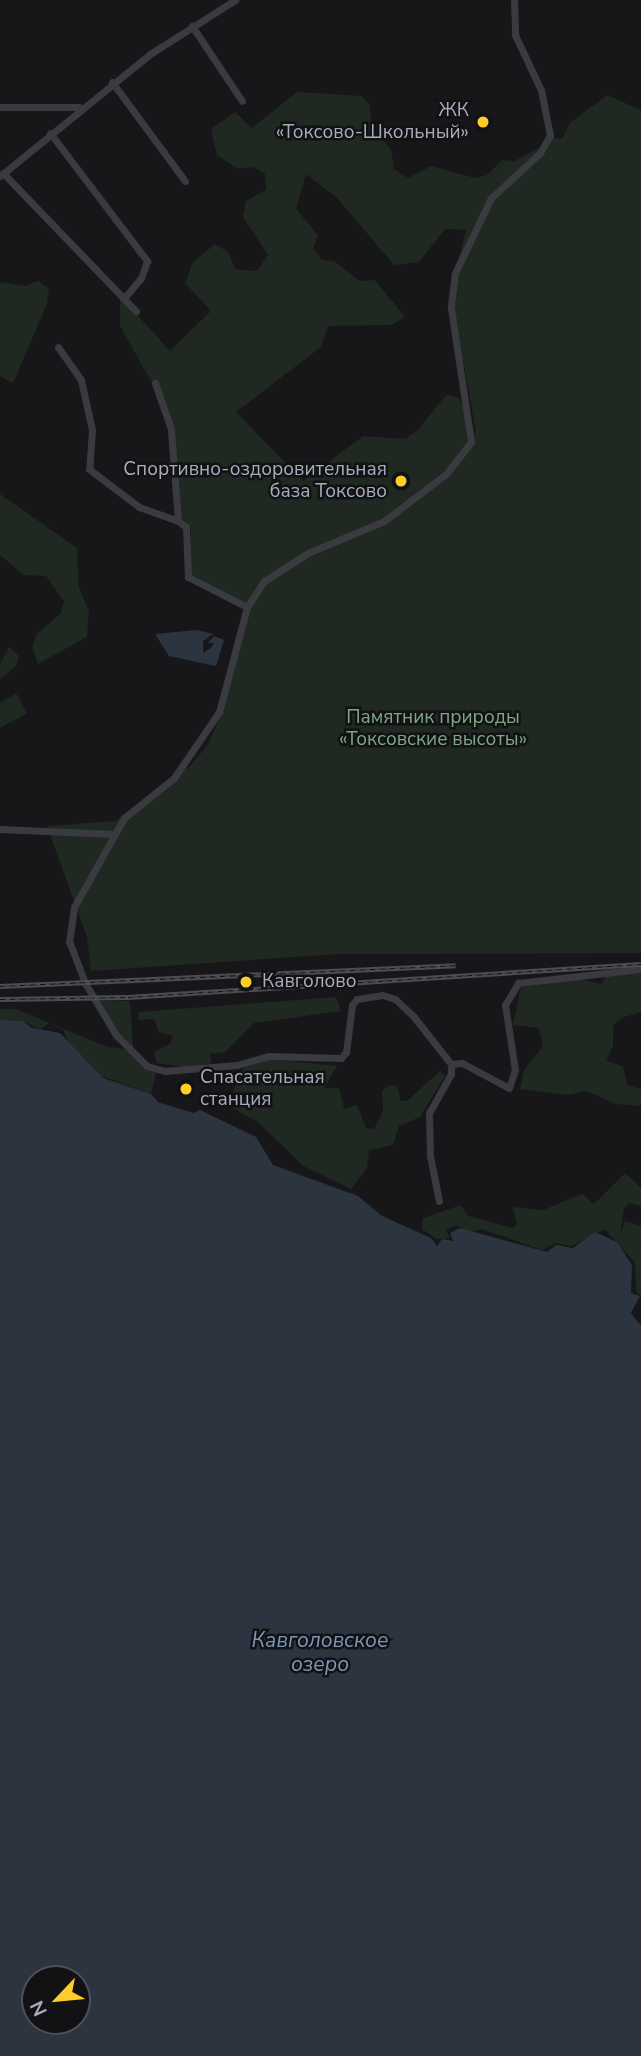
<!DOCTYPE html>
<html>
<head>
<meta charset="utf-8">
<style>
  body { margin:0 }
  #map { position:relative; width:641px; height:2056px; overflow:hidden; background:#17171a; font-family:"Nunito Sans",sans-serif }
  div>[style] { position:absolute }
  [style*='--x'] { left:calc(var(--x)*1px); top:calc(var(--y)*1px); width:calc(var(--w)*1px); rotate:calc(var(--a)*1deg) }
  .green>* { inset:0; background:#1f2821 }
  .water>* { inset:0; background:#2c353f }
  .minor>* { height:7px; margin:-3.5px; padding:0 3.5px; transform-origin:3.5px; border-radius:3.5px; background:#3a3a41 }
  .rail>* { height:4.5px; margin-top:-2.25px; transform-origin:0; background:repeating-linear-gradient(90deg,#121215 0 5px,#4b4c54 0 10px); box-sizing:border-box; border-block:2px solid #4b4c54 }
  .dots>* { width:19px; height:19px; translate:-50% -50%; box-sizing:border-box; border:4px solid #121215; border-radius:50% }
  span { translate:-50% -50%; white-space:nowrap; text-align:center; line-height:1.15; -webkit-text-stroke:5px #121215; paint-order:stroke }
  .poi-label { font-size:19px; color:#a8acbb }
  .right { translate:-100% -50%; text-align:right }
  .left { translate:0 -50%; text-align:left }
  .park-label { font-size:19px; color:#7ea785 }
  .water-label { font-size:21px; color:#7d96b8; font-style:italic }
  .north { position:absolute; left:21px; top:1965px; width:70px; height:70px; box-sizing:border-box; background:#121215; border:2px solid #4e5057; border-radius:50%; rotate:244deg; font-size:19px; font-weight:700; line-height:28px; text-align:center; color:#a8acbb }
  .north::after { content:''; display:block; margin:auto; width:24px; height:32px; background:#ffcd2a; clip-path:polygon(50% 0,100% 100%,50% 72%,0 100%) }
</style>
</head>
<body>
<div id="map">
  <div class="green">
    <i style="clip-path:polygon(evenodd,297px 92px,362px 96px,370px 106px,371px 127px,391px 149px,394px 169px,408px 178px,431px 166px,475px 178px,487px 175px,502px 160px,515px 161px,544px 145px,548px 137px,562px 139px,570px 123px,607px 95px,641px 110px,641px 953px,339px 954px,91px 971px,87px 937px,47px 826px,115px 821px,190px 766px,207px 746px,223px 711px,226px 685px,249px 608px,189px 576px,191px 528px,180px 520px,173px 429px,156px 382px,151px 381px,120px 326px,120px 296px,170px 351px,211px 311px,185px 283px,193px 262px,215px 244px,228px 252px,235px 269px,257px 271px,268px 255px,243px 217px,246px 201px,266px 190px,265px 174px,252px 167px,238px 169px,217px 155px,211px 129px,235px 112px,252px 128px,297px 92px,306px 174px,337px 198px,394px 265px,419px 262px,445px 229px,466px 230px,451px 292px,476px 432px,471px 441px,464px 409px,458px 397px,446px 395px,418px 430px,405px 439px,363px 436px,303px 481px,236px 412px,321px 347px,328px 326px,391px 325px,405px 317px,375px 280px,360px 281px,334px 261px,322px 260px,313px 249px,318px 235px,296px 209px,306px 174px)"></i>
    <i style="clip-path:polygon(38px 281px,49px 289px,47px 304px,13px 383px,0 376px,0 282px,25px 286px)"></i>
    <i style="clip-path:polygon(0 494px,77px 548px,79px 588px,89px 611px,87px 637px,38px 664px,32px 647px,37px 634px,61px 613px,64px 601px,46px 576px,24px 575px,0 555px)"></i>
    <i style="clip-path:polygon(9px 647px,19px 656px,17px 665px,0 679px,0 664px)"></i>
    <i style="clip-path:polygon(16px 693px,27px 713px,0 728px,0 703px)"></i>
    <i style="clip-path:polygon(641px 973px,641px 1012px,621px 1018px,613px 1026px,613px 1046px,606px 1060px,623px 1067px,627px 1085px,641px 1089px,641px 1106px,615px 1104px,587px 1091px,567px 1095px,520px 1089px,524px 1070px,543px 1046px,539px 1028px,513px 1025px,521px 987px,570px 977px,601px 984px,607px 975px)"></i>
    <i style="clip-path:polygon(336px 997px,341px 1011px,254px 1023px,225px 1052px,210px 1054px,212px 1063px,191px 1068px,157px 1063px,154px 1052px,170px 1044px,173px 1036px,159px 1032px,154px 1019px,138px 1020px,139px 1012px)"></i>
    <i style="clip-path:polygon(100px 1001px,130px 1001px,133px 1047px,118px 1033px)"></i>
    <i style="clip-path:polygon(0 1009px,16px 1009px,107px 1047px,126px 1049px,157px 1069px,151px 1094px,96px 1074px,71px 1049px,63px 1030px,49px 1023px,40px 1030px,23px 1021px,0 1020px)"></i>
    <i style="clip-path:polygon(269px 1059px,337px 1066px,324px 1088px,339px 1088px,344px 1109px,357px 1105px,366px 1128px,374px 1129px,383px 1111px,382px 1091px,389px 1085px,397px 1086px,401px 1101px,407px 1101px,440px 1071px,445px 1076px,420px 1117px,399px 1126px,393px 1145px,369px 1150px,367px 1168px,351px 1189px,303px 1166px,258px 1122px,219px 1101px,233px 1092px,243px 1068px)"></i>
    <i style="clip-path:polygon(625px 1173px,641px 1188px,641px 1206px,629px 1203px,624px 1208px,620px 1236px,625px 1221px,641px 1226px,641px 1245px,637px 1244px,641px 1246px,641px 1296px,636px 1292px,635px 1263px,605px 1229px,571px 1246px,555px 1243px,542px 1250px,482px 1229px,468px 1232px,457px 1225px,446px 1229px,450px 1238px,436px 1239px,422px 1229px,423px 1218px,461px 1205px,468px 1216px,513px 1228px,517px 1224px,513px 1207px,543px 1210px,582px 1194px,594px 1204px)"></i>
  </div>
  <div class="water">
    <i style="clip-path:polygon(197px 630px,213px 634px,203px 641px,203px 653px,212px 647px,214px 643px,208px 643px,214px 636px,224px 640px,216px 666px,169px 656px,155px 634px)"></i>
    <i style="clip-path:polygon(evenodd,0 1020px,23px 1021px,32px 1028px,60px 1033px,103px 1078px,151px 1094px,158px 1102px,193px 1113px,200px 1110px,256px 1137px,273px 1165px,358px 1196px,382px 1216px,431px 1238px,437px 1246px,442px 1239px,453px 1241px,450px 1233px,460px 1228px,547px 1252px,556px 1245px,573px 1248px,595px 1232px,617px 1242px,632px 1265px,631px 1293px,640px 1296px,631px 1313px,641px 1326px,641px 2056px,0 2056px,0 1020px,35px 1979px,77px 1979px,77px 2021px,35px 2021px,35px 1979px)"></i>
  </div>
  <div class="minor">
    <i style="--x:514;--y:0;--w:35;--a:88"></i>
    <i style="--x:515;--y:35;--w:61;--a:64.7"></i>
    <i style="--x:541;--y:90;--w:46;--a:78.7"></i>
    <i style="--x:550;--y:135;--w:21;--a:119"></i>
    <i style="--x:540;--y:153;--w:67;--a:137.4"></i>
    <i style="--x:491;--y:198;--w:83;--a:115.6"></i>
    <i style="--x:455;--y:273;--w:35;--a:97"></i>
    <i style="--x:451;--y:308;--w:135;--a:81.5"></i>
    <i style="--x:471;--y:442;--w:41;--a:128"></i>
    <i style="--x:446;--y:474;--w:78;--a:142.8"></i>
    <i style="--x:384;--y:521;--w:82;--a:157.2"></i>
    <i style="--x:308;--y:553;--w:52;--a:147.5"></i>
    <i style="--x:264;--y:581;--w:31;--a:123"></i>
    <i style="--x:247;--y:607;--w:109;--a:104.9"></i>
    <i style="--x:219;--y:712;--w:80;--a:124.3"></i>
    <i style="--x:174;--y:778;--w:64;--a:141.3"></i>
    <i style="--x:124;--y:818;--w:102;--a:119.3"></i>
    <i style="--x:74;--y:907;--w:34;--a:98"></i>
    <i style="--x:69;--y:941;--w:45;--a:69.1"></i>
    <i style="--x:85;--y:983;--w:61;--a:59.2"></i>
    <i style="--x:116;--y:1035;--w:44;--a:45"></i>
    <i style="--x:147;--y:1066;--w:19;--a:16"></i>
    <i style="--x:165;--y:1071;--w:72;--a:-4.8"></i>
    <i style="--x:237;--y:1065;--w:32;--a:-16"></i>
    <i style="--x:268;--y:1056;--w:73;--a:1.6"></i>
    <i style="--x:341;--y:1058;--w:8;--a:-50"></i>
    <i style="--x:346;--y:1052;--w:47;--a:-82.7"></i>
    <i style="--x:352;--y:1005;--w:8;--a:-50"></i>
    <i style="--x:357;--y:999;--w:25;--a:-9"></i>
    <i style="--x:382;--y:995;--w:14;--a:17"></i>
    <i style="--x:395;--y:999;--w:26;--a:43"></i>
    <i style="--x:414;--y:1017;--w:60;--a:51.8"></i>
    <i style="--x:451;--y:1064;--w:11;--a:-5"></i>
    <i style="--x:462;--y:1063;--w:53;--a:28"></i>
    <i style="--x:509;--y:1088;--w:19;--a:-72"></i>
    <i style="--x:515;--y:1070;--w:66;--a:-98.7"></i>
    <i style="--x:505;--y:1005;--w:26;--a:-59"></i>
    <i style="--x:518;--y:983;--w:124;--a:-6.5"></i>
    <i style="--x:192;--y:26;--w:90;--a:56.3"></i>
    <i style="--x:112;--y:82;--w:123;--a:53.6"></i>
    <i style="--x:0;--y:107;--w:79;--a:0"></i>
    <i style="--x:50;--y:133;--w:161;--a:52.8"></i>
    <i style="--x:147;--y:261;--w:18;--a:109"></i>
    <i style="--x:141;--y:278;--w:26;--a:130"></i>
    <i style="--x:3;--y:173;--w:192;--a:46.1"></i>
    <i style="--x:0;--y:176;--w:193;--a:-39.1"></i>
    <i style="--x:150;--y:54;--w:101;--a:-32.4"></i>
    <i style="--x:58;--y:347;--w:40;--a:55.1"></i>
    <i style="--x:81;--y:380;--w:51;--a:77.6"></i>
    <i style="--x:92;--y:430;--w:39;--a:94"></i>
    <i style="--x:89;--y:469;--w:63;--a:37.2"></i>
    <i style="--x:139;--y:507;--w:41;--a:19.7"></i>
    <i style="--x:178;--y:521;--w:92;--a:-94.4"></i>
    <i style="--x:171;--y:429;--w:49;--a:-109.2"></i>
    <i style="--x:178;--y:521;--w:10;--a:37"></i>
    <i style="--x:186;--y:527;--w:50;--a:87.7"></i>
    <i style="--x:188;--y:577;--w:66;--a:27"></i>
    <i style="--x:0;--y:829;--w:113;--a:2.5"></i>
    <i style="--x:439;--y:1201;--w:46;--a:-101.3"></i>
    <i style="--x:430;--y:1156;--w:43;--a:-91.3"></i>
    <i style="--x:429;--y:1113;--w:45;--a:-60.6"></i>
    <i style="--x:451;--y:1074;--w:10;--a:-90"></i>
  </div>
  <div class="rail">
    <i style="--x:0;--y:986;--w:456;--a:-2.6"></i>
    <i style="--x:0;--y:999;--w:128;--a:-0.9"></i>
    <i style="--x:128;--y:997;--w:514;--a:-3.68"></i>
  </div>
  <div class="dots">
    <i style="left:483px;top:122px;background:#ffcd2a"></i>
    <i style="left:401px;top:481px;background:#ffcd2a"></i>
    <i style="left:246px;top:982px;background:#ffcd2a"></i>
    <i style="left:186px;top:1089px;background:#ffcd2a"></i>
  </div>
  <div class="poi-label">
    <span class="right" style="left:469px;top:122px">ЖК<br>«Токсово-Школьный»</span>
    <span class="right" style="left:387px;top:481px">Спортивно-оздоровительная<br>база Токсово</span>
    <span class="left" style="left:262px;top:982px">Кавголово</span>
    <span class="left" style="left:200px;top:1089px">Спасательная<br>станция</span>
  </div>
  <div class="park-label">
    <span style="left:433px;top:729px">Памятник природы<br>«Токсовские высоты»</span>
  </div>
  <div class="water-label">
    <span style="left:320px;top:1652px">Кавголовское<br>озеро</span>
  </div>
  <div class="north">N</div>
</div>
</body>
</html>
